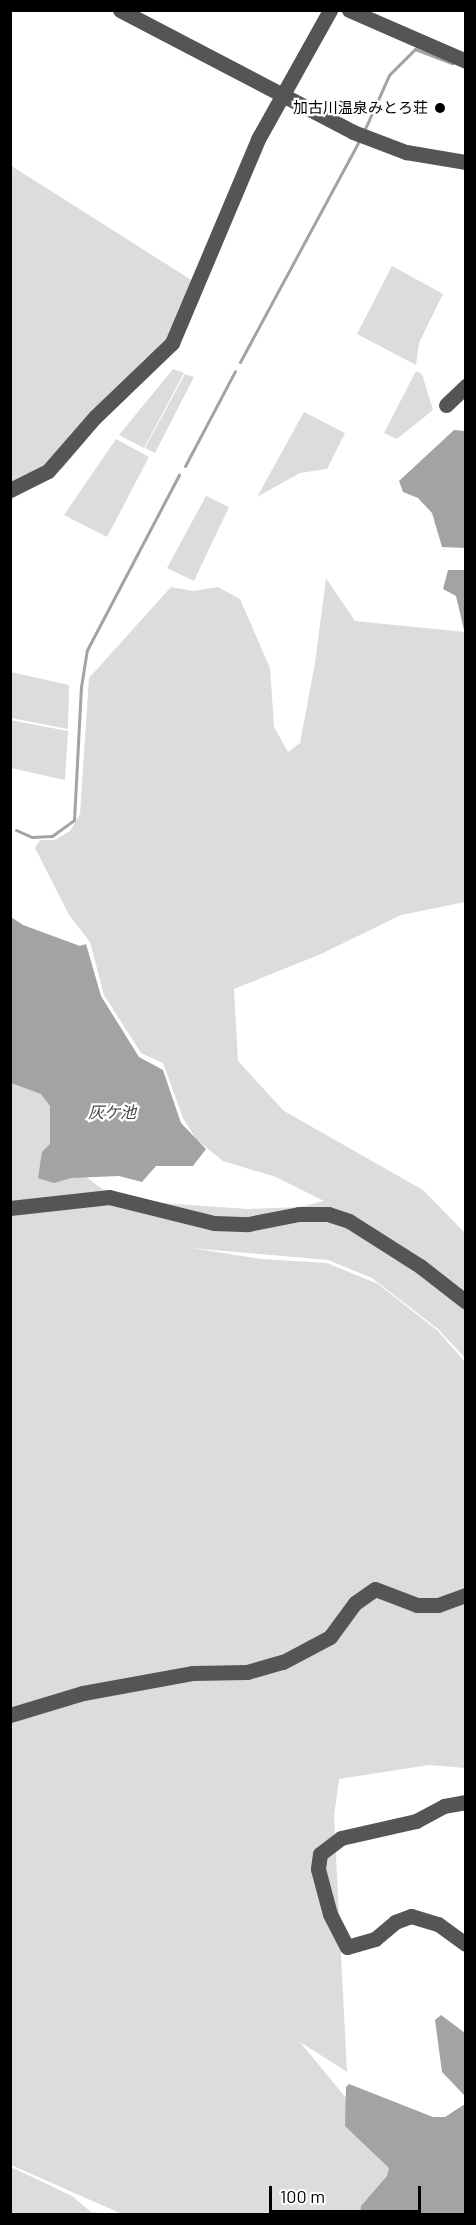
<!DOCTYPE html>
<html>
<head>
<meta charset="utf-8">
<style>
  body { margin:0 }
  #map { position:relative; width:476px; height:2225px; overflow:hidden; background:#fff; font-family:Barlow,"Noto Sans JP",sans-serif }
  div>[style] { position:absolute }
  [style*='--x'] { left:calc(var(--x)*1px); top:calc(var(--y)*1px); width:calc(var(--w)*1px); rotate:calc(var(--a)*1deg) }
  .green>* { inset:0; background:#dcdcdc }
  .water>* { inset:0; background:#a3a3a3 }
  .stream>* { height:3px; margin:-1.5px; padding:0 1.5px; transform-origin:1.5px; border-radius:1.5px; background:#a3a3a3 }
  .minor>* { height:15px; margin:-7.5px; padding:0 7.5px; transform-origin:7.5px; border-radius:7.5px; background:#555 }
  .dots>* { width:16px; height:16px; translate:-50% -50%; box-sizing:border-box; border:3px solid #fff; border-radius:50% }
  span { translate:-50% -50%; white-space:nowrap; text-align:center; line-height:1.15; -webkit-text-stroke:4.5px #fff; paint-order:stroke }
  .poi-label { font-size:15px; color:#000 }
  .right { translate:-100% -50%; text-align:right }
  .water-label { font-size:16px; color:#444; font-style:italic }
  .frame { position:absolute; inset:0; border:12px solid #000; pointer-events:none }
  .scale { position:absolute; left:269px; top:2186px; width:152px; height:27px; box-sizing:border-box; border:3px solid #000; border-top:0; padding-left:8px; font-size:18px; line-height:21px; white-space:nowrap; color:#000; -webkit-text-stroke:4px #fff; paint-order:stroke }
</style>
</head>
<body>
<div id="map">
  <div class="green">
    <i style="clip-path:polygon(10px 165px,193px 281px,168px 338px,150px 357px,142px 361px,151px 372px,105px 417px,63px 468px,11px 500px)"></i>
    <i style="clip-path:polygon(392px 266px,443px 294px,419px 343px,416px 365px,357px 334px)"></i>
    <i style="clip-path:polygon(173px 369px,184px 373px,144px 448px,119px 435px)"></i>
    <i style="clip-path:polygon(416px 371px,422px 374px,433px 410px,397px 439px,384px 433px)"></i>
    <i style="clip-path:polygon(185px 374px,194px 377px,155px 453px,145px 448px)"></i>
    <i style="clip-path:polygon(304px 412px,345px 433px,327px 469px,300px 473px,257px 497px)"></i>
    <i style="clip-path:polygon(116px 439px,149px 457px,107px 537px,64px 515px)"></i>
    <i style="clip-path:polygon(206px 496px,229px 507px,194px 581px,167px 568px)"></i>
    <i style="clip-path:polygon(326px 578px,355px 621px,465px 632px,465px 902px,401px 915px,321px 954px,234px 989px,238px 1061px,284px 1111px,423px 1190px,465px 1233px,465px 1358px,438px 1329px,372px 1278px,328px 1260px,192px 1248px,261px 1259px,327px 1263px,378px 1284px,438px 1331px,465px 1362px,465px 1768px,429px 1765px,339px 1779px,334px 1816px,347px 2072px,300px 2042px,388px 2149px,392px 2178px,390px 2214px,122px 2214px,11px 2165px,10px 1079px,49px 1090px,62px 1159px,117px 1200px,248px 1209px,300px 1207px,324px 1201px,276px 1177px,223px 1161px,196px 1139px,183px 1118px,163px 1063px,141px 1053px,104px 995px,90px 942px,69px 915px,35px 848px,40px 840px,55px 840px,70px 831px,80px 814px,89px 678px,171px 587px,193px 591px,218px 587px,240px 599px,270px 668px,274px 727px,288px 752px,300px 743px,315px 663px)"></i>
    <i style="clip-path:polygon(11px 672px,69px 685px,68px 729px,11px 718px)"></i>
    <i style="clip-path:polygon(10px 720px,68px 731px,65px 780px,11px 768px)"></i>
    <i style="clip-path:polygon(11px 2167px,72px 2196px,91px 2212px,111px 2214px,11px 2214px)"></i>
  </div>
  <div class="water">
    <i style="clip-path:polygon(454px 430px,465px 431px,465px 548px,442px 547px,432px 513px,418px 498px,403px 492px,399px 481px)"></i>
    <i style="clip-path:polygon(448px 570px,465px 570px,465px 634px,456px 596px,443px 589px)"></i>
    <i style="clip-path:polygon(11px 917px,23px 925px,80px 946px,86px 944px,101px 996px,139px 1057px,163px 1070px,181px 1123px,206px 1149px,193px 1166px,156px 1166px,142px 1182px,119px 1176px,71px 1178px,54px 1183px,38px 1178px,42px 1152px,50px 1144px,50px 1106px,41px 1094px,11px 1083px)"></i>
    <i style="clip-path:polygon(441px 2015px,465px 2033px,465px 2096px,442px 2072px,435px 2020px)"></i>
    <i style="clip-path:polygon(349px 2084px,433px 2117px,445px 2117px,465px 2104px,465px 2214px,360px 2214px,361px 2206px,387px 2176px,389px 2168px,345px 2126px,346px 2087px)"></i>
  </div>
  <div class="stream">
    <i style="--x:364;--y:131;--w:61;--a:-65.9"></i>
    <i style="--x:389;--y:75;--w:37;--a:-45"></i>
    <i style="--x:415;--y:49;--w:40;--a:21"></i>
    <i style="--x:240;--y:362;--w:253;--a:-61.7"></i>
    <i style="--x:185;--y:466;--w:107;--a:-62.2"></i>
    <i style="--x:16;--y:830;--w:17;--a:24"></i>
    <i style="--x:32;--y:837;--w:20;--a:-3"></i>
    <i style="--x:52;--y:836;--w:27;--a:-36"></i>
    <i style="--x:74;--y:820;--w:133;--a:-87"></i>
    <i style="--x:81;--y:687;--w:37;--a:-81"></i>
    <i style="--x:87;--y:650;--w:198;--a:-62.3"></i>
  </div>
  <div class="minor">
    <i style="--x:120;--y:10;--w:263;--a:27.6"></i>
    <i style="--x:353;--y:132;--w:57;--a:20.7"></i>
    <i style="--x:406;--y:152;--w:61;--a:9.5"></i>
    <i style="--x:349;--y:10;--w:128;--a:23.6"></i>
    <i style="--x:446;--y:405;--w:28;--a:-44"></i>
    <i style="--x:10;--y:490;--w:42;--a:-26.6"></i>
    <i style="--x:48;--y:471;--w:72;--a:-49"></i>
    <i style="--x:95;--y:417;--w:107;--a:-43.9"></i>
    <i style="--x:172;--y:343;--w:221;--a:-67.1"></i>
    <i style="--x:258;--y:139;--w:148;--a:-60.8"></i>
    <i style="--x:10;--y:1208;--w:100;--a:-6.3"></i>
    <i style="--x:109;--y:1197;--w:108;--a:13.9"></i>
    <i style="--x:214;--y:1223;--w:34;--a:2"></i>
    <i style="--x:248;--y:1224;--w:52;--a:-11.1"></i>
    <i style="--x:299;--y:1214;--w:29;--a:0"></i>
    <i style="--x:328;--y:1214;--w:22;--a:18"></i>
    <i style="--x:349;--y:1221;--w:84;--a:32.4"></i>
    <i style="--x:420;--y:1266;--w:58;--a:38"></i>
    <i style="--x:10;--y:1715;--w:76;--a:-16.8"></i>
    <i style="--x:83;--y:1693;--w:112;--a:-10.3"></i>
    <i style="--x:193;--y:1673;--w:54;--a:-1.1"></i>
    <i style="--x:247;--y:1672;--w:37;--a:-16"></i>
    <i style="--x:283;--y:1662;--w:53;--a:-28"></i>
    <i style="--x:330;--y:1637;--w:42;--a:-53.7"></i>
    <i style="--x:355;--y:1603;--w:24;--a:-35"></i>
    <i style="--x:375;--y:1589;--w:45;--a:20.9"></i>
    <i style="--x:417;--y:1605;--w:21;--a:0"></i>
    <i style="--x:438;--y:1605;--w:30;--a:-20"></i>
    <i style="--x:466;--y:1802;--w:22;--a:170"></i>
    <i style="--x:444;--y:1806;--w:32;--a:152"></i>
    <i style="--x:416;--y:1821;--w:77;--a:167.2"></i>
    <i style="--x:341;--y:1838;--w:26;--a:143"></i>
    <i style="--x:320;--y:1854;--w:15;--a:98"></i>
    <i style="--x:318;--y:1869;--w:47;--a:75.1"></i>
    <i style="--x:330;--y:1914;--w:37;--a:63"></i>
    <i style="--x:347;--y:1947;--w:29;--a:-16"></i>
    <i style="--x:375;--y:1939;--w:26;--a:-40"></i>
    <i style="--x:395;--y:1922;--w:17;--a:-21"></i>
    <i style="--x:411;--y:1916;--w:28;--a:17"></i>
    <i style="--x:438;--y:1924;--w:34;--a:36"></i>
  </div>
  <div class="dots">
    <i style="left:440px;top:108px;background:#000"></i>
  </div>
  <div class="poi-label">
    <span class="right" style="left:428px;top:108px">加古川温泉みとろ荘</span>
  </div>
  <div class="water-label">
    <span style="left:112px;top:1112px">灰ケ池</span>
  </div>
  <div class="frame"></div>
  <div class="scale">100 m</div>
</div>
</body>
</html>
